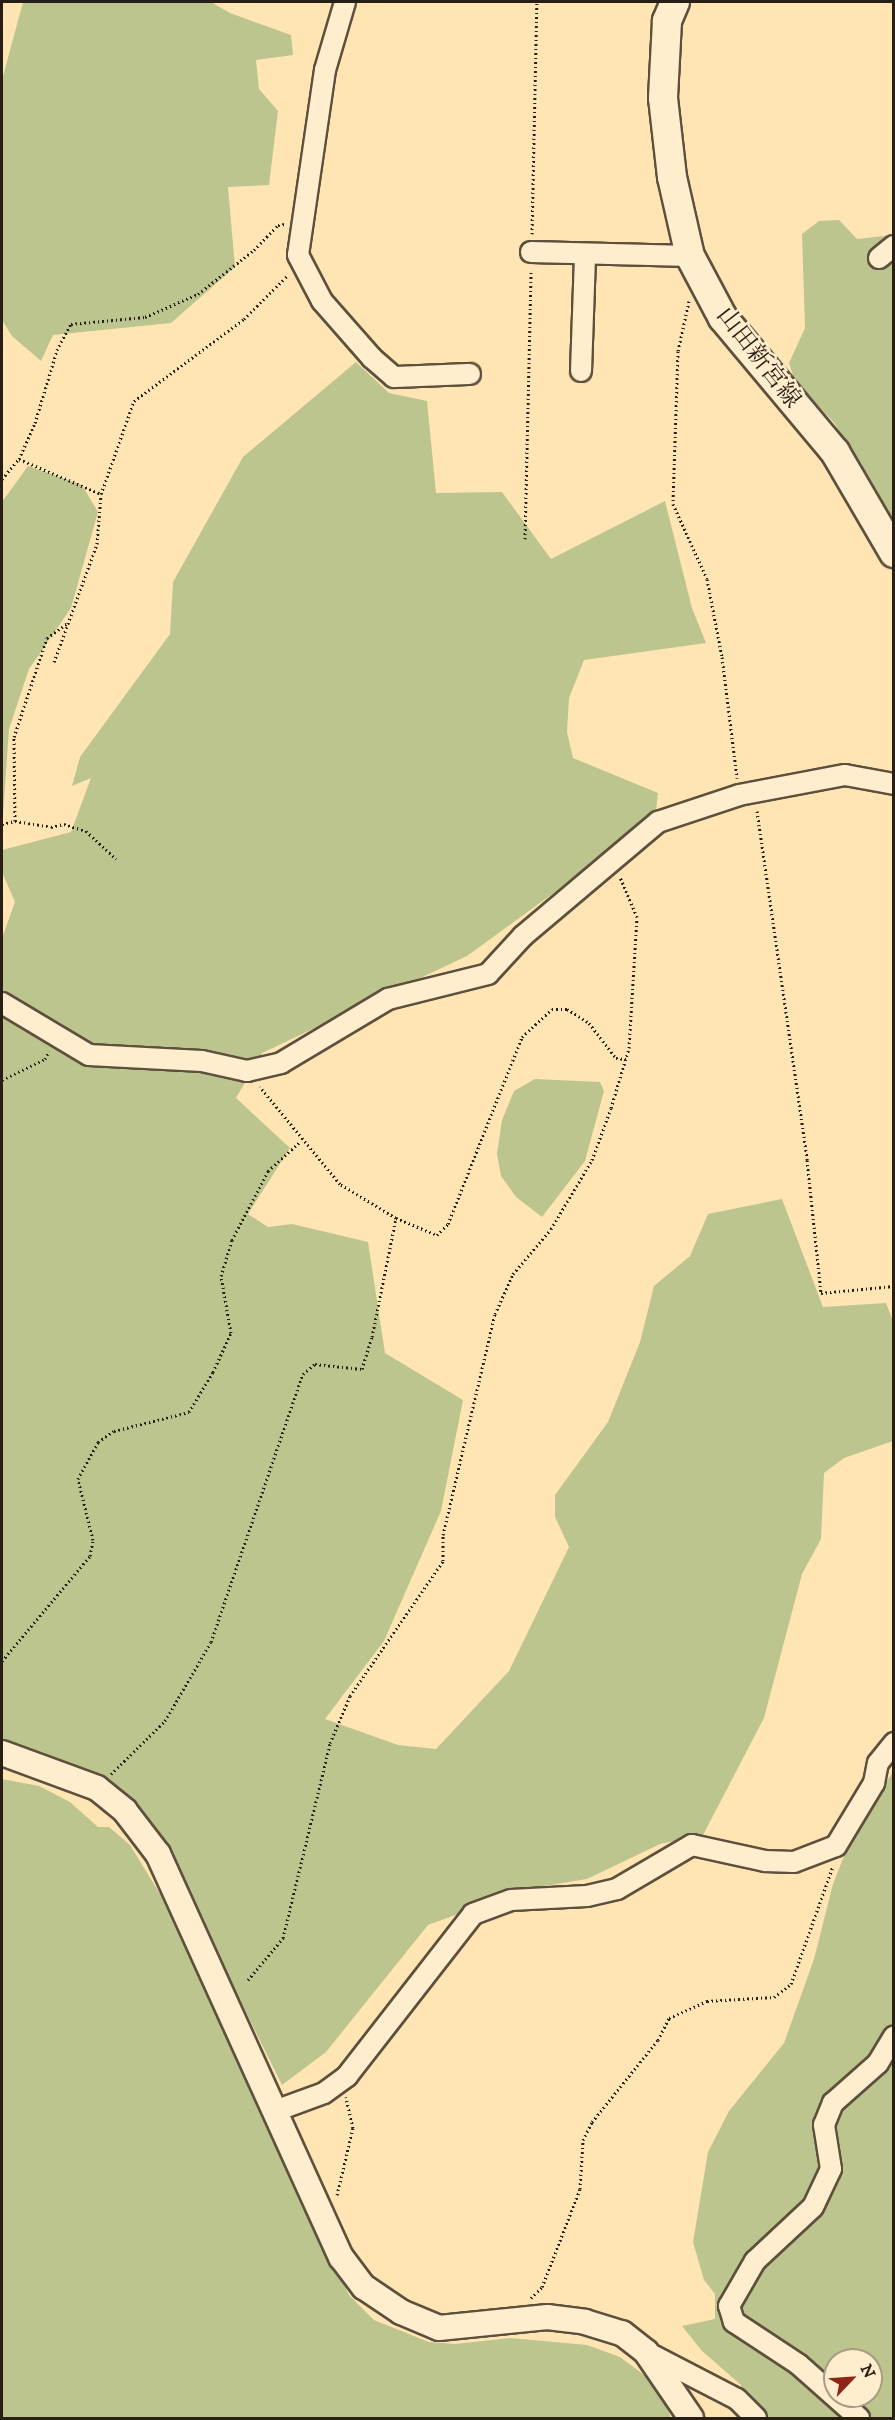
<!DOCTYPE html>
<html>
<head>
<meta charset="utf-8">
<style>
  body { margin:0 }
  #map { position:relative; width:895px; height:2420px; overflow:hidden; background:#fee5b3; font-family:"IM FELL DW Pica","Noto Serif JP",serif }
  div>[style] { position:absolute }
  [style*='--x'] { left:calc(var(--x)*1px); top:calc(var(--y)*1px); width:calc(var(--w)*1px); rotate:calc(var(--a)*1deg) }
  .green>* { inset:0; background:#bdc58f }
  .path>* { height:3px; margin-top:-1.5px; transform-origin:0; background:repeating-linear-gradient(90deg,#271e15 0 1.5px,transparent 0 4.5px) }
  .roads { filter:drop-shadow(2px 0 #5d503c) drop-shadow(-2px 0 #5d503c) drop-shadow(0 2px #5d503c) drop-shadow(0 -2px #5d503c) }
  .minor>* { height:20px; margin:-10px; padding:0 10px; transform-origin:10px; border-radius:10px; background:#feeece }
  .tertiary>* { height:24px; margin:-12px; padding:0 12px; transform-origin:12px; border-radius:12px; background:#feeece }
  .secondary>* { height:28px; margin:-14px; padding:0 14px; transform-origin:14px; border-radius:14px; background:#feeece }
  span { translate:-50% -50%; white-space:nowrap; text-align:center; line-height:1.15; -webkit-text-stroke:5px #feeece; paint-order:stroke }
  .street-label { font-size:24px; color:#271e15 }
  .frame { position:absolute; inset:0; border:3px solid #271e15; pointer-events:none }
  .north { position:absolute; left:823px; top:2348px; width:60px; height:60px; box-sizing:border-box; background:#feeece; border:2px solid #a89b84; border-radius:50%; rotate:65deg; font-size:16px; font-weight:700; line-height:24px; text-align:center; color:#271e15 }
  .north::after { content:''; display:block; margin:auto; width:21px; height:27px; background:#8f2418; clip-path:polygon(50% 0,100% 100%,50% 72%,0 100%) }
</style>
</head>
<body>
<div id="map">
  <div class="green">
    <i style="clip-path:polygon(23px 2px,211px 2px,230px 13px,291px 35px,293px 55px,256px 60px,259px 89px,278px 111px,269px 185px,228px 187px,235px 267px,171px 323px,53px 335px,41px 361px,12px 336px,2px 320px,2px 80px)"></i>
    <i style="clip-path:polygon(839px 220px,857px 239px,893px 235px,893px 523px,835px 424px,794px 379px,789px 363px,805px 328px,802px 234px,819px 221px)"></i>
    <i style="clip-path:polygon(356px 362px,389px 393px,427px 401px,436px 493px,502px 492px,551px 559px,665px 501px,692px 608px,706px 643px,584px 660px,569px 698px,567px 732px,573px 758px,658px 793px,656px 811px,581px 873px,467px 956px,262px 1053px,236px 1098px,290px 1148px,248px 1214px,268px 1227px,292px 1224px,368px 1242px,385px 1353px,463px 1400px,441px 1511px,384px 1641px,325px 1719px,398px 1745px,436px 1749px,509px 1671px,569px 1547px,555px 1517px,555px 1495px,608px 1422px,640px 1342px,654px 1286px,690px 1256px,708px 1214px,782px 1199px,823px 1307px,886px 1303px,893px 1321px,893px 1441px,844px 1458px,824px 1473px,821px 1539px,802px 1574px,764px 1718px,703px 1835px,660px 1844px,587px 1879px,526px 1889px,428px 1925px,326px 2052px,282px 2085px,153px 1825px,130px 1803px,62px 1760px,2px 1740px,2px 938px,15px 902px,2px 872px,2px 850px,71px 832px,91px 778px,72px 786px,80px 757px,170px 634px,173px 582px,243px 457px)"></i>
    <i style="clip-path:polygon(28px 466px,82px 485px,98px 512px,71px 608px,29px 669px,9px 729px,2px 830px,2px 502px)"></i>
    <i style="clip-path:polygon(535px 1079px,600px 1082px,604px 1091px,585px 1161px,542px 1217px,516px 1197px,501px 1176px,497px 1154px,502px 1120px,514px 1091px)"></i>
    <i style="clip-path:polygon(evenodd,893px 1772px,893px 2418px,747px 2418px,741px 2385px,702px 2351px,682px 2326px,715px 2319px,715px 2294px,704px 2280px,693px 2242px,708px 2152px,729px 2111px,784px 2043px,814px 1959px,833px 1884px,856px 1826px,893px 1772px,835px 2360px,871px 2360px,871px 2396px,835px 2396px,835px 2360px)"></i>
    <i style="clip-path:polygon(2px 1779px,39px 1786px,70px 1802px,98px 1827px,109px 1827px,130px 1845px,168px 1907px,273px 2141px,349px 2295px,374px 2320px,429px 2342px,455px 2344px,511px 2338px,587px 2345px,620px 2357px,643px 2374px,664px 2396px,671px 2418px,2px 2418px)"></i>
  </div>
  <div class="path">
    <i style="--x:532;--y:234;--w:232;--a:-88.8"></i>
    <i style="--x:689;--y:301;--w:51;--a:102.4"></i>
    <i style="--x:678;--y:351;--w:153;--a:91.9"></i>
    <i style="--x:673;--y:504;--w:82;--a:65.6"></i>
    <i style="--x:707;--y:579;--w:79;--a:79.1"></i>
    <i style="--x:722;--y:657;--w:122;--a:82.9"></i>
    <i style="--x:19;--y:459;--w:39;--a:-66"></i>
    <i style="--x:35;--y:423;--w:76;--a:-73.2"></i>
    <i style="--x:57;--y:350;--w:30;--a:-62"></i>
    <i style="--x:71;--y:324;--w:74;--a:-5.4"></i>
    <i style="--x:145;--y:317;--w:58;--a:-23.5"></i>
    <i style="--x:198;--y:294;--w:71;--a:-38.2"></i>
    <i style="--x:254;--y:250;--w:35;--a:-46"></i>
    <i style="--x:278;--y:225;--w:7;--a:-8"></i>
    <i style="--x:2;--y:479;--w:26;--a:-50"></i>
    <i style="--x:19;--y:459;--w:89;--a:23.1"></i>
    <i style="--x:101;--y:494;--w:99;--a:-70.5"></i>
    <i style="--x:134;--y:401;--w:137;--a:-36.7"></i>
    <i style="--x:244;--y:319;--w:62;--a:-45"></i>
    <i style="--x:525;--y:539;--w:269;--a:-88.7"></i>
    <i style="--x:54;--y:662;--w:126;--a:-70"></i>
    <i style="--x:97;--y:544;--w:50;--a:-85.4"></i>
    <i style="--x:757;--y:811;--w:353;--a:81.8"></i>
    <i style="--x:807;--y:1160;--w:134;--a:84"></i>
    <i style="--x:821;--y:1293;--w:73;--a:-5.5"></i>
    <i style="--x:15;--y:821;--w:84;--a:-90.7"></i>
    <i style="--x:14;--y:737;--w:104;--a:-71.6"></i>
    <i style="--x:47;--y:638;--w:26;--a:-36"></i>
    <i style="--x:2;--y:824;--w:13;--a:-13"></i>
    <i style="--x:15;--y:821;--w:36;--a:9"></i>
    <i style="--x:51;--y:827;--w:13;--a:-13"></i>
    <i style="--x:64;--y:824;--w:23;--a:18"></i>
    <i style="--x:86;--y:831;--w:41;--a:43"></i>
    <i style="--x:2;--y:1080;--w:48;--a:-26"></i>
    <i style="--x:45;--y:1059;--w:9;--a:-63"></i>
    <i style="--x:396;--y:1218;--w:44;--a:22.5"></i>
    <i style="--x:437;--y:1235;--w:16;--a:-45"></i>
    <i style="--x:448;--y:1224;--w:201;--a:-68.4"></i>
    <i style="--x:522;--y:1037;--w:41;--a:-43"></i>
    <i style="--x:552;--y:1009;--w:15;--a:0"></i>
    <i style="--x:567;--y:1009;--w:26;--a:32"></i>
    <i style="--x:589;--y:1023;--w:44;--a:52.4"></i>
    <i style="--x:616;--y:1058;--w:10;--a:6"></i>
    <i style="--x:2;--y:1661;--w:137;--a:-50"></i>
    <i style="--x:90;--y:1556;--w:16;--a:-79"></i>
    <i style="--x:93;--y:1540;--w:63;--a:-103.8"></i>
    <i style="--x:78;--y:1479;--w:42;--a:-61.6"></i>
    <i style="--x:98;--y:1442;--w:19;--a:-35"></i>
    <i style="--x:114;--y:1431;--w:77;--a:-14.2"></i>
    <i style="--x:189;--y:1412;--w:47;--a:-59"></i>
    <i style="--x:213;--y:1372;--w:43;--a:-65.2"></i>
    <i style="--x:231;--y:1333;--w:58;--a:-100"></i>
    <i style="--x:221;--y:1276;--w:38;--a:-73"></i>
    <i style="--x:232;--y:1240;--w:78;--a:-62.4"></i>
    <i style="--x:268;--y:1171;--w:45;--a:-42.3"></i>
    <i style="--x:111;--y:1774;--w:76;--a:-44.5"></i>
    <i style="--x:165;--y:1721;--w:91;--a:-59.8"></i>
    <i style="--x:211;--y:1642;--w:283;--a:-71.1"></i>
    <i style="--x:303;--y:1374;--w:16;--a:-40"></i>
    <i style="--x:315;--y:1364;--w:47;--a:6.1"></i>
    <i style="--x:362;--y:1369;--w:34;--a:-73"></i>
    <i style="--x:372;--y:1337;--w:121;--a:-78.6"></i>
    <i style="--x:396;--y:1218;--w:66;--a:-148.7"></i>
    <i style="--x:340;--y:1184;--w:126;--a:-129.5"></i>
    <i style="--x:248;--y:1980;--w:55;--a:-50.2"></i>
    <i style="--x:283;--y:1938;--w:201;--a:-76.4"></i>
    <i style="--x:330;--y:1743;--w:51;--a:-66.9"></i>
    <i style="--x:350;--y:1696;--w:164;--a:-55.4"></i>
    <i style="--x:443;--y:1561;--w:26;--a:-90"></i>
    <i style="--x:443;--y:1535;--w:227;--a:-76.8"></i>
    <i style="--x:495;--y:1314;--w:44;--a:-65.8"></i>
    <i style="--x:513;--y:1274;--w:59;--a:-49.8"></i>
    <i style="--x:551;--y:1229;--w:80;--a:-59.3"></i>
    <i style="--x:592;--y:1160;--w:55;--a:-69.9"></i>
    <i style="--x:611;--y:1108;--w:63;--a:-73.3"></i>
    <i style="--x:629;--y:1048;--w:131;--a:-86.5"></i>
    <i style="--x:637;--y:917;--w:43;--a:-113"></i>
    <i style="--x:337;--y:2195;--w:69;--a:-76.6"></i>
    <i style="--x:353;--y:2128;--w:32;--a:-103"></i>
    <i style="--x:531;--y:2298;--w:16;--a:-45"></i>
    <i style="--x:542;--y:2287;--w:105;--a:-68.8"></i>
    <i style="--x:580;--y:2189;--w:49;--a:-86.5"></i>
    <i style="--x:583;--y:2140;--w:20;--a:-63"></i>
    <i style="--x:592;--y:2122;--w:105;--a:-51.2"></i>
    <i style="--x:658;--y:2040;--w:25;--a:-63"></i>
    <i style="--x:669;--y:2018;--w:42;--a:-24.1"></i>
    <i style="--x:707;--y:2001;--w:67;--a:-3.4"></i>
    <i style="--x:774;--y:1997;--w:21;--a:-37"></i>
    <i style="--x:791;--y:1984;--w:125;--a:-70.4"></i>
  </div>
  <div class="roads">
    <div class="minor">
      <i style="--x:345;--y:2;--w:71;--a:106.4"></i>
      <i style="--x:325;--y:70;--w:187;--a:98.3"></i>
      <i style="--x:298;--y:255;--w:52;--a:62.4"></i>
      <i style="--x:322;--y:301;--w:76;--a:48.7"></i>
      <i style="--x:372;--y:358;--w:29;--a:41"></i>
      <i style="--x:394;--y:377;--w:76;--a:-2.3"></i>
      <i style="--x:531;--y:252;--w:159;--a:1.4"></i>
      <i style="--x:879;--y:258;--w:19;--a:-39"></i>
      <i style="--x:581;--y:371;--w:117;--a:-88"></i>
      <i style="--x:2;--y:1003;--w:101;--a:30.9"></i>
      <i style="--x:89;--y:1055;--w:113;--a:3"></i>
      <i style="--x:202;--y:1061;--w:46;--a:12.5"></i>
      <i style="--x:247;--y:1071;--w:35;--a:-13"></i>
      <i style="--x:281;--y:1063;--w:125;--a:-30.9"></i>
      <i style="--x:388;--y:999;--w:103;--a:-14"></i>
      <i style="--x:488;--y:974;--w:52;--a:-47.4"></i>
      <i style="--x:523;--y:936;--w:177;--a:-40.2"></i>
      <i style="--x:658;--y:822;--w:85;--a:-18.4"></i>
      <i style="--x:739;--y:795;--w:108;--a:-10.7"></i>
      <i style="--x:845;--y:775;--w:50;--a:10.4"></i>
      <i style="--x:275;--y:2111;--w:52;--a:-20.2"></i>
      <i style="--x:324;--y:2093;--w:29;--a:-36"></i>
      <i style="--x:347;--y:2076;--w:205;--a:-52.1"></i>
      <i style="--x:473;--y:1914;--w:40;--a:-20.2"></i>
      <i style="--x:511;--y:1900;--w:76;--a:-3"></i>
      <i style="--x:587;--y:1896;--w:31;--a:-13"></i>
      <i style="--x:617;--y:1889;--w:87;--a:-30.4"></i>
      <i style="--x:692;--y:1845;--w:75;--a:12.4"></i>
      <i style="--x:765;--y:1861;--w:29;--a:2"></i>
      <i style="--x:794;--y:1862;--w:45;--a:-20.9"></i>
      <i style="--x:836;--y:1846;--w:74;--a:-58.9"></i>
      <i style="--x:874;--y:1783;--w:20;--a:-79"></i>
      <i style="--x:878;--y:1763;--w:26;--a:-51"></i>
      <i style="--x:646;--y:2352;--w:102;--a:27.3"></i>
      <i style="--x:737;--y:2399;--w:27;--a:45"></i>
      <i style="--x:859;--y:2418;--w:81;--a:-138.5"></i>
      <i style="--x:798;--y:2364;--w:77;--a:-146.7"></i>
      <i style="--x:734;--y:2322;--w:17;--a:-107"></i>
      <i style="--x:729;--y:2306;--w:52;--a:-60"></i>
      <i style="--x:755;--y:2261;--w:79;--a:-43"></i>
      <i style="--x:813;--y:2207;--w:42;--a:-64.7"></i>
      <i style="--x:831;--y:2169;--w:45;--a:-99"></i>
      <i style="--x:824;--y:2125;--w:24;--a:-68"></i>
      <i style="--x:833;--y:2103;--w:60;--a:-41.6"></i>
      <i style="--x:878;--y:2063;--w:31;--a:-59"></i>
    </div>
    <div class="tertiary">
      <i style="--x:2;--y:1753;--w:101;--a:20.2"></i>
      <i style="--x:97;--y:1788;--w:36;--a:39"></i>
      <i style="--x:125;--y:1811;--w:54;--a:52.5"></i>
      <i style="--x:158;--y:1854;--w:443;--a:65.6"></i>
      <i style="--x:341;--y:2257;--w:38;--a:53"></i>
      <i style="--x:364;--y:2287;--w:45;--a:34"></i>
      <i style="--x:401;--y:2312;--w:41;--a:22.8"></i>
      <i style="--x:439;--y:2328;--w:109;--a:-5.8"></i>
      <i style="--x:547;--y:2317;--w:38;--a:7"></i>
      <i style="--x:585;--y:2322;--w:39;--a:17"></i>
      <i style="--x:622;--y:2333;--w:31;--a:38"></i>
      <i style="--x:646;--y:2352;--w:80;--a:55.7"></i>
    </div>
    <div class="secondary">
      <i style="--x:675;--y:2;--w:21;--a:113"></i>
      <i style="--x:667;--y:21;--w:77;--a:93"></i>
      <i style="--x:663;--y:98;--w:80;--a:83.5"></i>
      <i style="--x:672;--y:177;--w:81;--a:77.2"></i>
      <i style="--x:690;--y:256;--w:70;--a:62"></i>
      <i style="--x:723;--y:318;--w:175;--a:50.1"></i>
      <i style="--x:835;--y:452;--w:117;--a:59.7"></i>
    </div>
  </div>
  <div class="street-label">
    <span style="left:758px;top:358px;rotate:52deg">山田新宮線</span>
  </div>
  <div class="frame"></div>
  <div class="north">N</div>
</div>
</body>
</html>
